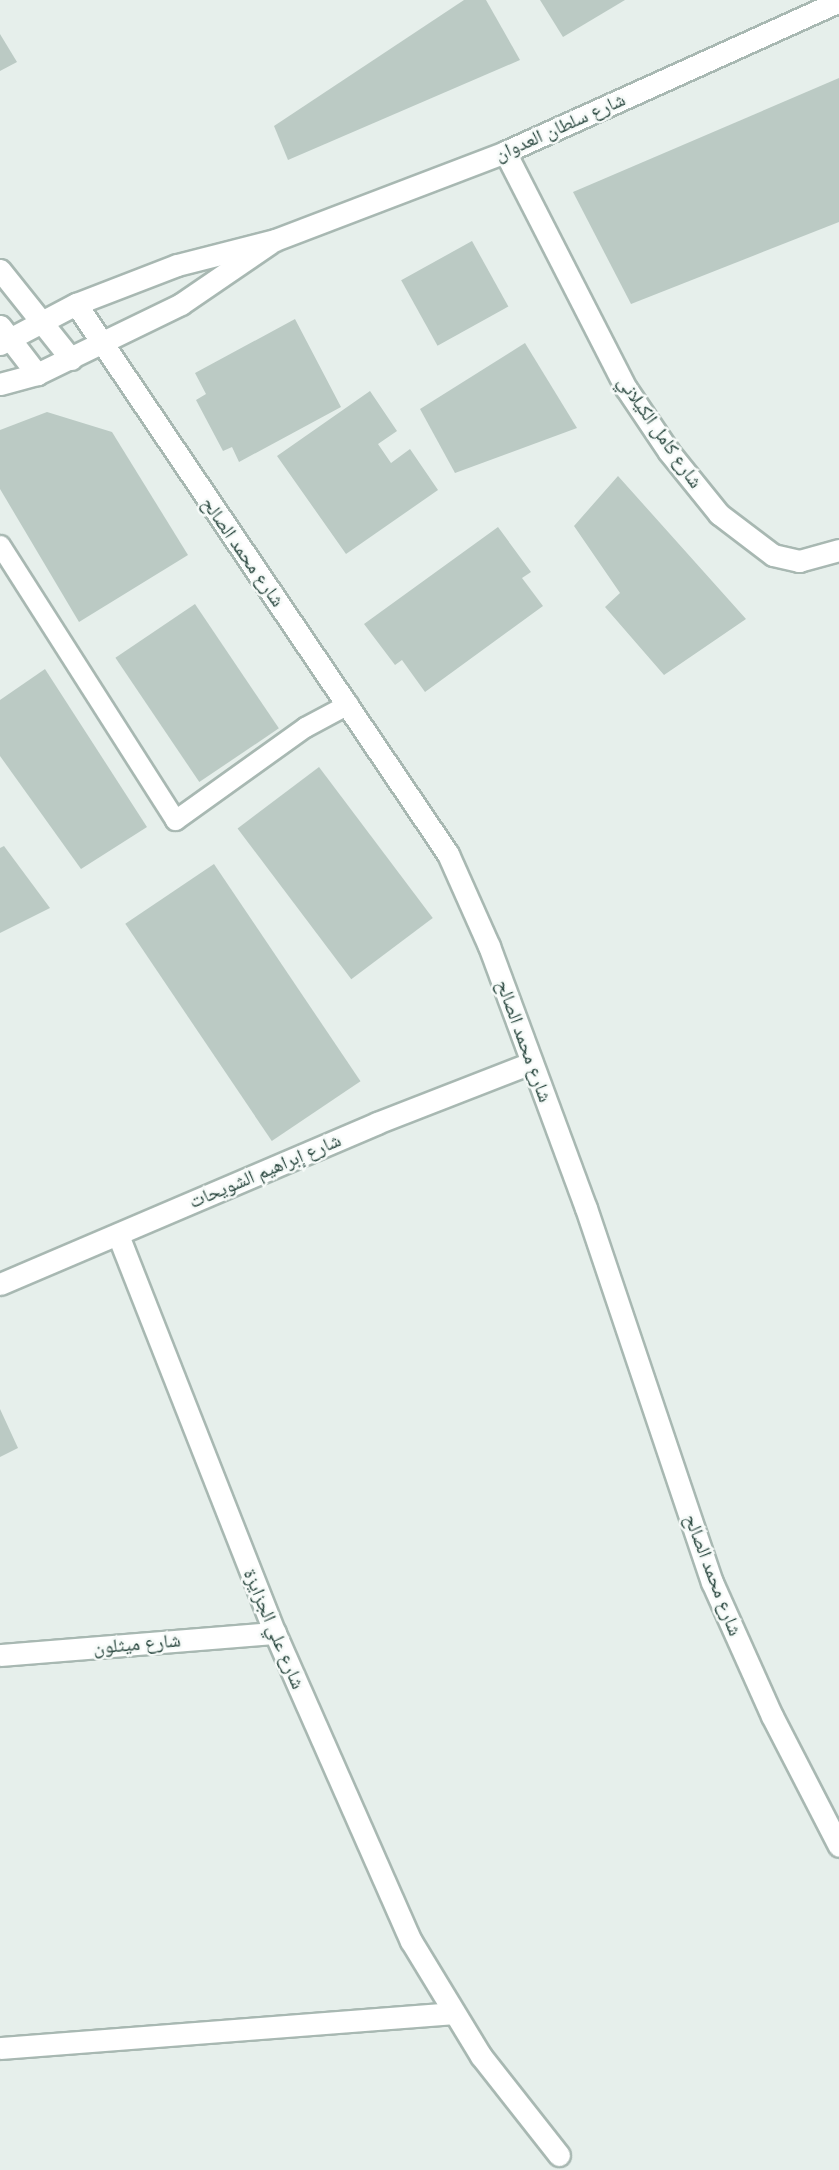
<!DOCTYPE html>
<html>
<head>
<meta charset="utf-8">
<style>
  body { margin:0 }
  #map { position:relative; width:839px; height:2170px; overflow:hidden; background:#e6efeb; font-family:Roboto,"Noto Naskh Arabic",sans-serif }
  div>[style] { position:absolute }
  [style*='--x'] { left:calc(var(--x)*1px); top:calc(var(--y)*1px); width:calc(var(--w)*1px); rotate:calc(var(--a)*1deg) }
  .building>* { inset:0; background:#bbcac4; transform-origin:0 0 }
  .roads { filter:drop-shadow(2px 0 #a8b8b2) drop-shadow(-2px 0 #a8b8b2) drop-shadow(0 2px #a8b8b2) drop-shadow(0 -2px #a8b8b2) }
  .service>* { height:19px; margin:-9.5px; padding:0 9.5px; transform-origin:9.5px; border-radius:9.5px; background:#fff }
  .minor>* { height:21px; margin:-10.5px; padding:0 10.5px; transform-origin:10.5px; border-radius:10.5px; background:#fff }
  span { translate:-50% -50%; white-space:nowrap; text-align:center; line-height:1.15; -webkit-text-stroke:5px #f7fbf9; paint-order:stroke }
  .street-label { font-size:19px; color:#24423a }
</style>
</head>
<body>
<div id="map">
  <div class="building">
    <i style="clip-path:polygon(464px 0,486px 0,520px 60px,288px 160px,274px 126px)"></i>
    <i style="clip-path:polygon(540px 0,625px 0,563px 37px)"></i>
    <i style="clip-path:polygon(0 34px,17px 62px,0 71px)"></i>
    <i style="clip-path:polygon(839px 78px,839px 222px,631px 304px,573px 192px)"></i>
    <i style="left:472px;top:241px;width:75px;height:81px;rotate:61deg"></i>
    <i style="clip-path:polygon(295px 319px,341px 407px,239px 462px,232px 447px,223px 451px,196px 400px,206px 394px,195px 373px)"></i>
    <i style="clip-path:polygon(525px 343px,577px 428px,455px 473px,420px 409px)"></i>
    <i style="clip-path:polygon(370px 391px,397px 431px,378px 444px,391px 463px,410px 449px,438px 490px,346px 554px,277px 456px)"></i>
    <i style="clip-path:polygon(47px 412px,112px 432px,188px 555px,79px 622px,0 489px,0 430px)"></i>
    <i style="clip-path:polygon(618px 476px,746px 619px,664px 675px,605px 607px,620px 593px,574px 526px)"></i>
    <i style="clip-path:polygon(498px 527px,531px 572px,522px 578px,543px 606px,425px 692px,402px 660px,395px 665px,364px 624px)"></i>
    <i style="left:195px;top:604px;width:150px;height:96px;rotate:56deg"></i>
    <i style="clip-path:polygon(45px 669px,147px 827px,81px 869px,0 756px,0 700px)"></i>
    <i style="left:319px;top:767px;width:189px;height:102px;rotate:53deg"></i>
    <i style="clip-path:polygon(4px 846px,50px 908px,0 933px,0 848px)"></i>
    <i style="left:214px;top:864px;width:262px;height:107px;rotate:56deg"></i>
    <i style="clip-path:polygon(0 1409px,18px 1448px,0 1457px)"></i>
  </div>
  <div class="roads">
    <div class="service">
      <i style="--x:0;--y:545;--w:326;--a:57.5"></i>
      <i style="--x:175;--y:820;--w:160;--a:-35.6"></i>
      <i style="--x:305;--y:727;--w:49;--a:-28.1"></i>
    </div>
    <div class="minor">
      <i style="--x:505;--y:152;--w:265;--a:62.9"></i>
      <i style="--x:626;--y:388;--w:77;--a:56.1"></i>
      <i style="--x:669;--y:452;--w:80;--a:51.1"></i>
      <i style="--x:719;--y:514;--w:68;--a:37.2"></i>
      <i style="--x:773;--y:555;--w:27;--a:13"></i>
      <i style="--x:799;--y:561;--w:41;--a:-15.4"></i>
      <i style="--x:0;--y:270;--w:114;--a:51.4"></i>
      <i style="--x:76;--y:304;--w:664;--a:55.93"></i>
      <i style="--x:448;--y:854;--w:101;--a:66"></i>
      <i style="--x:489;--y:946;--w:279;--a:69.7"></i>
      <i style="--x:586;--y:1208;--w:395;--a:71.4"></i>
      <i style="--x:712;--y:1582;--w:147;--a:65.9"></i>
      <i style="--x:772;--y:1716;--w:146;--a:62.7"></i>
      <i style="--x:0;--y:326;--w:61;--a:52.4"></i>
      <i style="--x:0;--y:344;--w:86;--a:-27.8"></i>
      <i style="--x:76;--y:304;--w:108;--a:-21.1"></i>
      <i style="--x:177;--y:265;--w:101;--a:-14.3"></i>
      <i style="--x:275;--y:240;--w:246;--a:-20.9"></i>
      <i style="--x:505;--y:152;--w:367;--a:-24.3"></i>
      <i style="--x:0;--y:384;--w:38;--a:-15"></i>
      <i style="--x:37;--y:374;--w:160;--a:-25.9"></i>
      <i style="--x:181;--y:304;--w:108;--a:-34.4"></i>
      <i style="--x:118;--y:1235;--w:428;--a:68.5"></i>
      <i style="--x:275;--y:1633;--w:337;--a:66.2"></i>
      <i style="--x:411;--y:1941;--w:135;--a:58.7"></i>
      <i style="--x:481;--y:2056;--w:126;--a:51.8"></i>
      <i style="--x:0;--y:1284;--w:410;--a:-23.1"></i>
      <i style="--x:377;--y:1123;--w:165;--a:-21.3"></i>
      <i style="--x:0;--y:1655;--w:276;--a:-4.6"></i>
      <i style="--x:0;--y:2048;--w:452;--a:-4.4"></i>
    </div>
  </div>
  <div class="street-label">
    <span style="left:560px;top:127px;rotate:-24deg">شارع سلطان العدوان</span>
    <span style="left:660px;top:432px;rotate:55deg">شارع كامل الكيلاني</span>
    <span style="left:243px;top:552px;rotate:55deg">شارع محمد الصالح</span>
    <span style="left:524px;top:1041px;rotate:70deg">شارع محمد الصالح</span>
    <span style="left:265px;top:1171px;rotate:-23deg">شارع إبراهيم الشويحات</span>
    <span style="left:713px;top:1575px;rotate:69deg">شارع محمد الصالح</span>
    <span style="left:274px;top:1629px;rotate:67deg">شارع علي الجزايزة</span>
    <span style="left:137px;top:1644px;rotate:-5deg">شارع ميثلون</span>
  </div>
</div>
</body>
</html>
